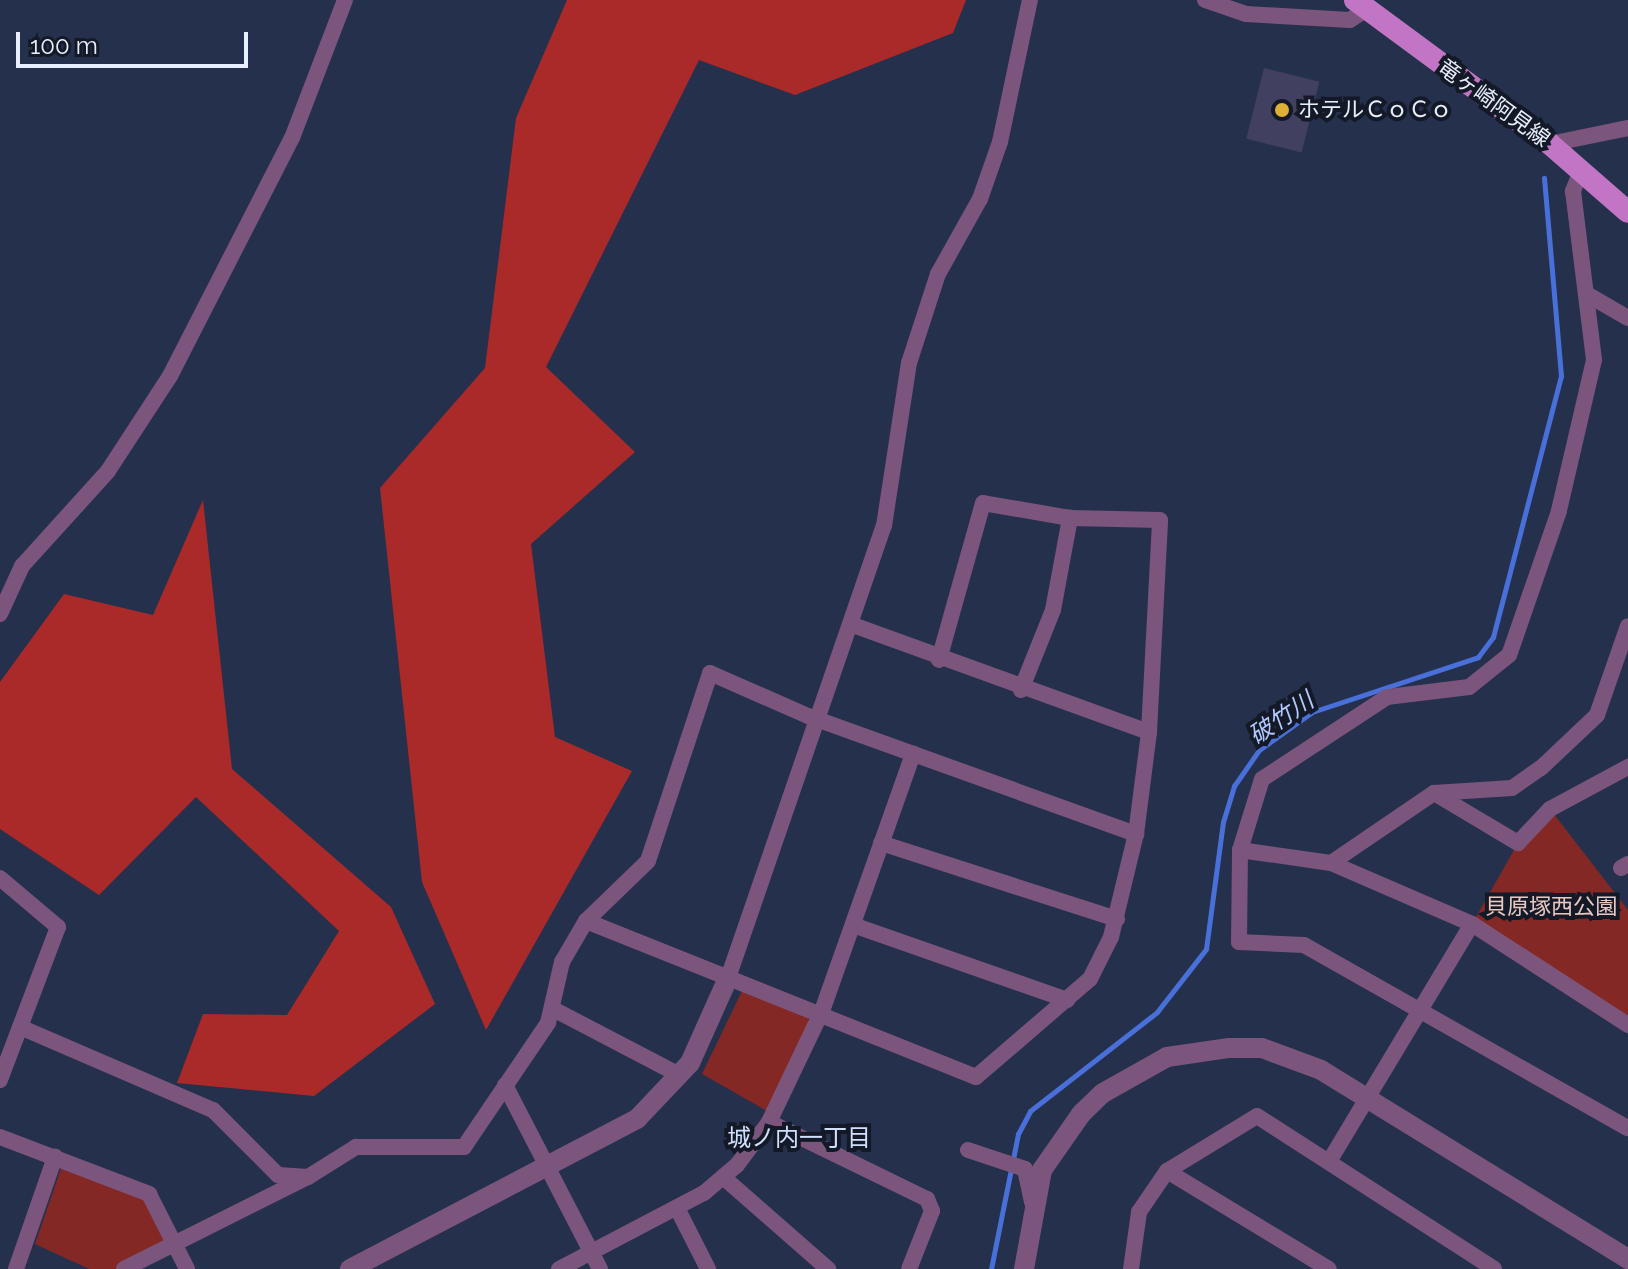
<!DOCTYPE html>
<html>
<head>
<meta charset="utf-8">
<style>
  body { margin:0 }
  #map { position:relative; width:1628px; height:1269px; overflow:hidden; background:#25304d; font-family:Raleway,"Noto Sans JP",sans-serif }
  div>[style] { position:absolute }
  [style*='--x'] { left:calc(var(--x)*1px); top:calc(var(--y)*1px); width:calc(var(--w)*1px); rotate:calc(var(--a)*1deg) }
  .green>* { inset:0; background:#842826 }
  .forest>* { inset:0; background:#aa2a29 }
  .stream>* { height:5px; margin:-2.5px; padding:0 2.5px; transform-origin:2.5px; border-radius:2.5px; background:#4970d8 }
  .building>* { inset:0; background:#424060; transform-origin:0 0 }
  .minor>* { height:16px; margin:-8px; padding:0 8px; transform-origin:8px; border-radius:8px; background:#7b557b }
  .tertiary>* { height:20px; margin:-10px; padding:0 10px; transform-origin:10px; border-radius:10px; background:#7b557b }
  .primary>* { height:22px; margin:-11px; padding:0 11px; transform-origin:11px; border-radius:11px; background:#c275c4 }
  .dots>* { width:22px; height:22px; translate:-50% -50%; box-sizing:border-box; border:4px solid #131926; border-radius:50% }
  span { translate:-50% -50%; white-space:nowrap; text-align:center; line-height:1.15; -webkit-text-stroke:8px #131926; paint-order:stroke }
  .street-label { font-size:22px; color:#e7eefd }
  .poi-label { font-size:22px; color:#e7eefd }
  .left { translate:0 -50%; text-align:left }
  .park-label { font-size:22px; color:#e9c7c3 }
  .water-label { font-size:24px; color:#b2c9fe; font-style:italic }
  .neighbourhood-label { font-size:24px; color:#d1defc }
  .scale { position:absolute; left:16px; top:32px; width:232px; height:36px; box-sizing:border-box; border:4px solid #e7eefd; border-top:0; padding-left:10px; font-size:24px; line-height:28px; white-space:nowrap; color:#e7eefd; -webkit-text-stroke:6px #131926; paint-order:stroke }
</style>
</head>
<body>
<div id="map">
  <div class="green">
    <i style="clip-path:polygon(1550px 809px,1628px 910px,1628px 1031px,1472px 924px,1518px 843px)"></i>
    <i style="clip-path:polygon(742px 991px,805px 1013px,809px 1021px,767px 1111px,702px 1074px)"></i>
    <i style="clip-path:polygon(64px 1160px,149px 1194px,173px 1243px,124px 1269px,89px 1269px,35px 1244px)"></i>
  </div>
  <div class="forest">
    <i style="clip-path:polygon(567px 0,966px 0,953px 33px,795px 95px,699px 60px,546px 367px,635px 452px,531px 544px,555px 737px,632px 771px,486px 1030px,422px 882px,380px 488px,485px 368px,516px 118px)"></i>
    <i style="clip-path:polygon(203px 500px,232px 769px,391px 907px,435px 1004px,314px 1096px,177px 1083px,203px 1014px,287px 1015px,339px 931px,196px 797px,99px 895px,0 829px,0 682px,64px 594px,153px 615px)"></i>
  </div>
  <div class="stream">
    <i style="--x:991;--y:1269;--w:138;--a:-78.7"></i>
    <i style="--x:1018;--y:1134;--w:26;--a:-62"></i>
    <i style="--x:1030;--y:1111;--w:161;--a:-37.9"></i>
    <i style="--x:1157;--y:1012;--w:80;--a:-52.1"></i>
    <i style="--x:1206;--y:949;--w:128;--a:-82.4"></i>
    <i style="--x:1223;--y:822;--w:38;--a:-73"></i>
    <i style="--x:1234;--y:786;--w:44;--a:-55.2"></i>
    <i style="--x:1259;--y:750;--w:65;--a:-35.6"></i>
    <i style="--x:1312;--y:712;--w:175;--a:-18.3"></i>
    <i style="--x:1478;--y:657;--w:25;--a:-53"></i>
    <i style="--x:1493;--y:637;--w:270;--a:-75.4"></i>
    <i style="--x:1561;--y:376;--w:199;--a:-94.9"></i>
  </div>
  <div class="building">
    <i style="left:1264px;top:68px;width:57px;height:73px;rotate:14deg"></i>
  </div>
  <div class="minor">
    <i style="--x:1205;--y:0;--w:43;--a:18.9"></i>
    <i style="--x:1246;--y:14;--w:104;--a:3.3"></i>
    <i style="--x:1350;--y:20;--w:20;--a:-33"></i>
    <i style="--x:1550;--y:144;--w:80;--a:-11.6"></i>
    <i style="--x:1581;--y:171;--w:22;--a:112"></i>
    <i style="--x:1573;--y:191;--w:170;--a:82.9"></i>
    <i style="--x:1594;--y:360;--w:155;--a:103.1"></i>
    <i style="--x:1559;--y:511;--w:152;--a:109.1"></i>
    <i style="--x:1509;--y:655;--w:51;--a:141.3"></i>
    <i style="--x:1469;--y:687;--w:83;--a:173"></i>
    <i style="--x:1387;--y:697;--w:149;--a:146.7"></i>
    <i style="--x:1262;--y:779;--w:74;--a:107.2"></i>
    <i style="--x:1240;--y:850;--w:92;--a:90.6"></i>
    <i style="--x:1239;--y:942;--w:65;--a:2.6"></i>
    <i style="--x:1304;--y:945;--w:372;--a:29.5"></i>
    <i style="--x:1590;--y:296;--w:44;--a:30.1"></i>
    <i style="--x:0;--y:614;--w:53;--a:-65.4"></i>
    <i style="--x:22;--y:566;--w:128;--a:-47.8"></i>
    <i style="--x:108;--y:471;--w:113;--a:-56.9"></i>
    <i style="--x:170;--y:376;--w:267;--a:-62.9"></i>
    <i style="--x:292;--y:138;--w:148;--a:-69"></i>
    <i style="--x:853;--y:625;--w:315;--a:19.9"></i>
    <i style="--x:1021;--y:690;--w:86;--a:-68.2"></i>
    <i style="--x:1053;--y:610;--w:94;--a:-79.5"></i>
    <i style="--x:1434;--y:793;--w:98;--a:30.8"></i>
    <i style="--x:1518;--y:843;--w:47;--a:-46.7"></i>
    <i style="--x:1550;--y:809;--w:89;--a:-28.3"></i>
    <i style="--x:881;--y:843;--w:248;--a:17.9"></i>
    <i style="--x:1240;--y:850;--w:92;--a:8.1"></i>
    <i style="--x:1331;--y:863;--w:154;--a:23.4"></i>
    <i style="--x:1472;--y:924;--w:186;--a:32.9"></i>
    <i style="--x:1331;--y:863;--w:125;--a:-34.2"></i>
    <i style="--x:1434;--y:793;--w:78;--a:-3.7"></i>
    <i style="--x:1512;--y:788;--w:35;--a:-35"></i>
    <i style="--x:1541;--y:768;--w:77;--a:-43.4"></i>
    <i style="--x:1597;--y:715;--w:94;--a:-70.8"></i>
    <i style="--x:1621;--y:868;--w:8;--a:-30"></i>
    <i style="--x:0;--y:878;--w:76;--a:40.2"></i>
    <i style="--x:58;--y:927;--w:164;--a:110.8"></i>
    <i style="--x:586;--y:921;--w:420;--a:21.8"></i>
    <i style="--x:976;--y:1077;--w:150;--a:-40.7"></i>
    <i style="--x:1090;--y:979;--w:47;--a:-63.4"></i>
    <i style="--x:1111;--y:937;--w:106;--a:-76.4"></i>
    <i style="--x:1136;--y:834;--w:103;--a:-82.7"></i>
    <i style="--x:1149;--y:732;--w:212;--a:-87"></i>
    <i style="--x:1160;--y:520;--w:90;--a:-178.7"></i>
    <i style="--x:1070;--y:518;--w:88;--a:-170.2"></i>
    <i style="--x:983;--y:503;--w:163;--a:105.7"></i>
    <i style="--x:853;--y:925;--w:227;--a:19.3"></i>
    <i style="--x:728;--y:978;--w:478;--a:-71"></i>
    <i style="--x:884;--y:526;--w:165;--a:-81.3"></i>
    <i style="--x:909;--y:363;--w:94;--a:-72"></i>
    <i style="--x:938;--y:274;--w:86;--a:-60.8"></i>
    <i style="--x:980;--y:199;--w:60;--a:-70.7"></i>
    <i style="--x:1000;--y:142;--w:145;--a:-78.1"></i>
    <i style="--x:553;--y:1009;--w:144;--a:27.6"></i>
    <i style="--x:20;--y:1027;--w:210;--a:23.3"></i>
    <i style="--x:213;--y:1110;--w:92;--a:45"></i>
    <i style="--x:278;--y:1175;--w:30;--a:4"></i>
    <i style="--x:308;--y:1177;--w:57;--a:-32"></i>
    <i style="--x:356;--y:1147;--w:108;--a:0"></i>
    <i style="--x:464;--y:1147;--w:150;--a:-55.9"></i>
    <i style="--x:548;--y:1023;--w:63;--a:-77.1"></i>
    <i style="--x:562;--y:962;--w:48;--a:-59.7"></i>
    <i style="--x:586;--y:921;--w:86;--a:-44.1"></i>
    <i style="--x:648;--y:861;--w:198;--a:-71.7"></i>
    <i style="--x:710;--y:673;--w:107;--a:23.7"></i>
    <i style="--x:808;--y:716;--w:349;--a:19.8"></i>
    <i style="--x:505;--y:1085;--w:207;--a:62.7"></i>
    <i style="--x:769;--y:1122;--w:176;--a:26"></i>
    <i style="--x:927;--y:1199;--w:13;--a:67"></i>
    <i style="--x:932;--y:1211;--w:62;--a:111.6"></i>
    <i style="--x:0;--y:1137;--w:160;--a:20.9"></i>
    <i style="--x:149;--y:1194;--w:84;--a:63.1"></i>
    <i style="--x:968;--y:1150;--w:60;--a:18.4"></i>
    <i style="--x:1025;--y:1169;--w:34;--a:78"></i>
    <i style="--x:1330;--y:1160;--w:275;--a:-59"></i>
    <i style="--x:1167;--y:1171;--w:189;--a:31.2"></i>
    <i style="--x:723;--y:1177;--w:140;--a:41.2"></i>
    <i style="--x:678;--y:1210;--w:66;--a:63"></i>
    <i style="--x:16;--y:1269;--w:119;--a:-70.8"></i>
    <i style="--x:124;--y:1269;--w:203;--a:-26.6"></i>
    <i style="--x:559;--y:1269;--w:164;--a:-27.7"></i>
    <i style="--x:704;--y:1193;--w:43;--a:-40.3"></i>
    <i style="--x:737;--y:1165;--w:54;--a:-53.3"></i>
    <i style="--x:769;--y:1122;--w:123;--a:-64.5"></i>
    <i style="--x:822;--y:1011;--w:273;--a:-70.5"></i>
    <i style="--x:1131;--y:1269;--w:58;--a:-82"></i>
    <i style="--x:1139;--y:1212;--w:50;--a:-55.7"></i>
    <i style="--x:1167;--y:1171;--w:105;--a:-31.4"></i>
    <i style="--x:1257;--y:1116;--w:282;--a:32.8"></i>
  </div>
  <div class="tertiary">
    <i style="--x:350;--y:1269;--w:324;--a:-27.6"></i>
    <i style="--x:637;--y:1119;--w:77;--a:-46.6"></i>
    <i style="--x:690;--y:1063;--w:93;--a:-65.9"></i>
    <i style="--x:1024;--y:1269;--w:101;--a:-79.7"></i>
    <i style="--x:1042;--y:1170;--w:68;--a:-55.1"></i>
    <i style="--x:1081;--y:1114;--w:30;--a:-44"></i>
    <i style="--x:1103;--y:1093;--w:73;--a:-29.4"></i>
    <i style="--x:1167;--y:1057;--w:63;--a:-8.3"></i>
    <i style="--x:1229;--y:1048;--w:33;--a:0"></i>
    <i style="--x:1262;--y:1048;--w:63;--a:20.4"></i>
    <i style="--x:1321;--y:1070;--w:361;--a:31.6"></i>
  </div>
  <div class="primary">
    <i style="--x:1355;--y:0;--w:242;--a:36.4"></i>
    <i style="--x:1550;--y:144;--w:103;--a:41.1"></i>
  </div>
  <div class="dots">
    <i style="left:1282px;top:110px;background:#e0b034"></i>
  </div>
  <div class="street-label">
    <span style="left:1494px;top:103px;rotate:36deg">竜ヶ崎阿見線</span>
  </div>
  <div class="poi-label">
    <span class="left" style="left:1298px;top:110px">ホテルＣｏＣｏ</span>
  </div>
  <div class="park-label">
    <span style="left:1551px;top:907px">貝原塚西公園</span>
  </div>
  <div class="water-label">
    <span style="left:1281px;top:718px;rotate:-34deg">破竹川</span>
  </div>
  <div class="neighbourhood-label">
    <span style="left:799px;top:1138px">城ノ内一丁目</span>
  </div>
  <div class="scale">100 m</div>
</div>
</body>
</html>
